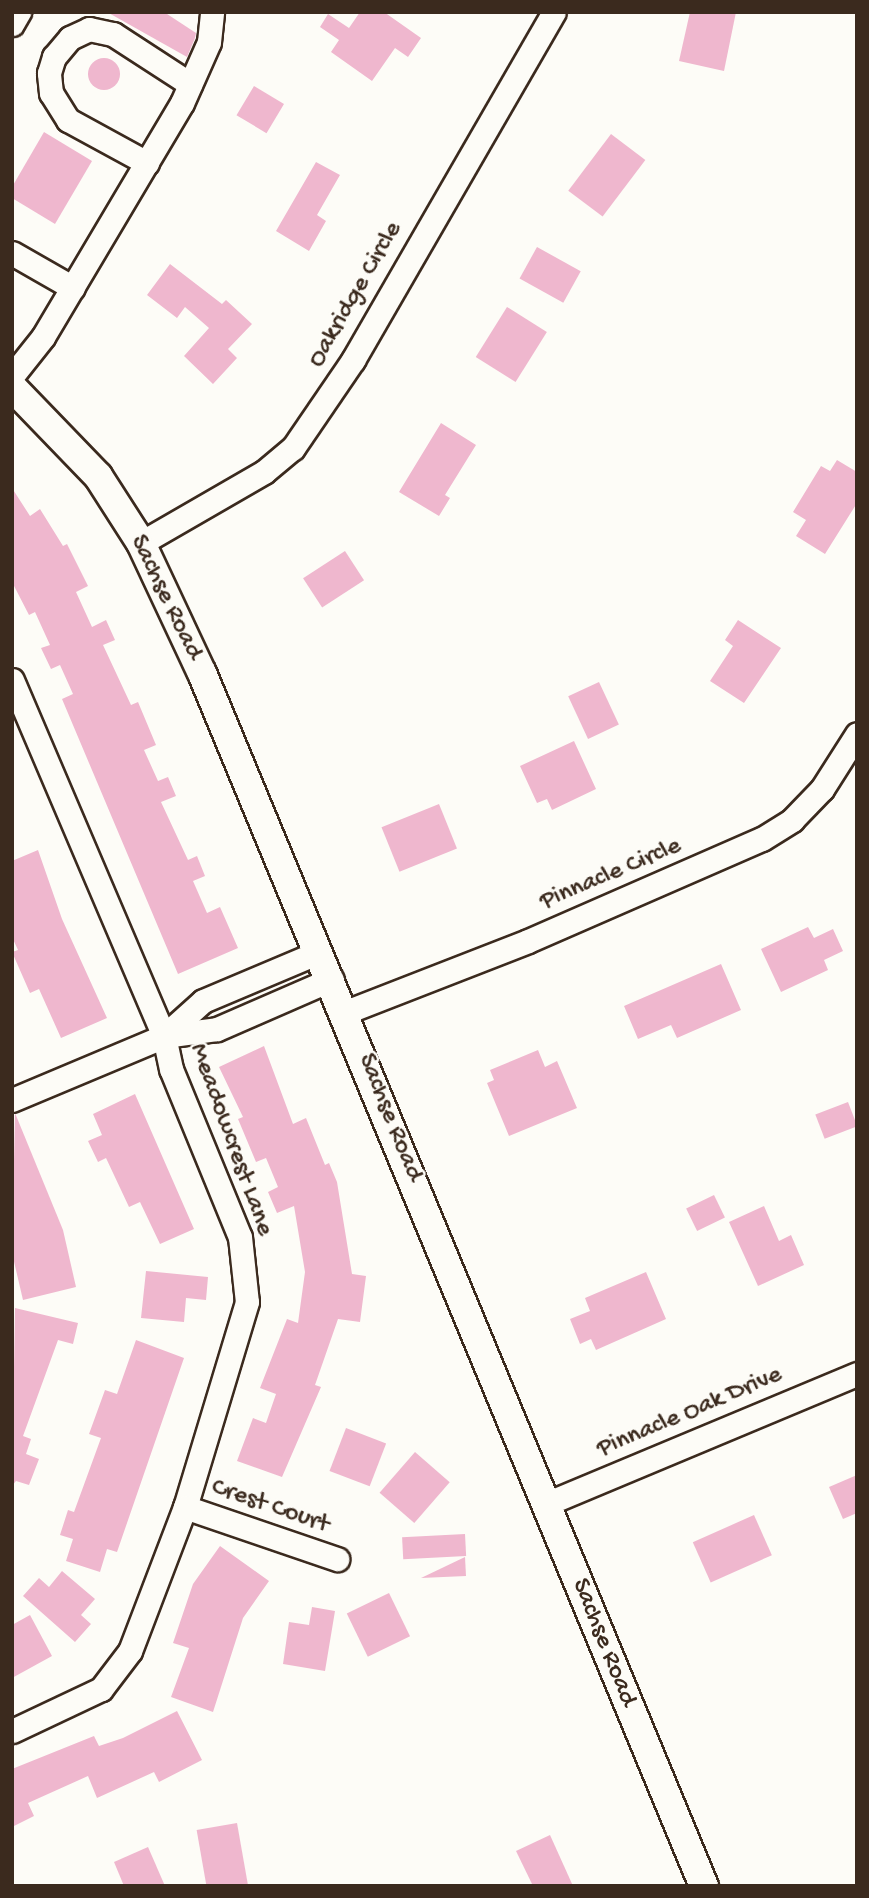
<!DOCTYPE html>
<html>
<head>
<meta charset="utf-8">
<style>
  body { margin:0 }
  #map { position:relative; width:869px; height:1898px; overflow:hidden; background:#fdfcf7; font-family:"Gochi Hand",sans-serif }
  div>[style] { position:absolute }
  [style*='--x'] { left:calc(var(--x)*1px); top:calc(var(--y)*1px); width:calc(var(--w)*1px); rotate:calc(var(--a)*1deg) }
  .building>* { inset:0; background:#efb7ce; transform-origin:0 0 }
  .round { border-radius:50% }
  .roads { filter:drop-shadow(2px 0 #3b2a1e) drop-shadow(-2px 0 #3b2a1e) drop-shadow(0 2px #3b2a1e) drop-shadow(0 -2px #3b2a1e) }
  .minor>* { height:23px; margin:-11.5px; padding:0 11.5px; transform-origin:11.5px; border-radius:11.5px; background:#fdfcf7 }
  .major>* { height:28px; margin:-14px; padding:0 14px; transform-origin:14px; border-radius:14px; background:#fdfcf7 }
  span { translate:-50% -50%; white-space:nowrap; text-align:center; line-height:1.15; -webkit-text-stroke:5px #fdfcf7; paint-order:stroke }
  .street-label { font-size:26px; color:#3b2a1e }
  .frame { position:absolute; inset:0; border:14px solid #3b2a1e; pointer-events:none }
</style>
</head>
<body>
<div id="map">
  <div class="building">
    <i style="clip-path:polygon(107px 12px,164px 12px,196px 33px,195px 38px,187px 57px)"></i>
    <i style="clip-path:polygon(360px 12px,384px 12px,421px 38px,408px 57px,395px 48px,372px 81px,331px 52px,339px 40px,320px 27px,328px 14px,349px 28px)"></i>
    <i style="clip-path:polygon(690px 12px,736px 12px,724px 71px,679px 61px)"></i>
    <i class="round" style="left:88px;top:58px;width:32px;height:32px"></i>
    <i style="left:254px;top:86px;width:35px;height:34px;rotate:31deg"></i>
    <i style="clip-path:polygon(44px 132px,92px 161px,55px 224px,12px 198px,12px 187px)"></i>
    <i style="left:611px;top:134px;width:43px;height:71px;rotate:37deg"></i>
    <i style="clip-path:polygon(316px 162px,340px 175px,317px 215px,326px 221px,309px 251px,276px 231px)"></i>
    <i style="left:537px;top:247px;width:50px;height:36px;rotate:29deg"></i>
    <i style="clip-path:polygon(170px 264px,222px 304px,226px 300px,252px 324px,228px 349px,237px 358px,213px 384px,184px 356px,209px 328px,185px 307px,177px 318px,147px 295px)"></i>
    <i style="left:507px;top:307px;width:47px;height:59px;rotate:32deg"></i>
    <i style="clip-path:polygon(441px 423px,476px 445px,445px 495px,450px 498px,439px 516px,399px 492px)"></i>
    <i style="clip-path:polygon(837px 460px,857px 472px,857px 503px,825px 554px,796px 536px,806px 520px,793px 512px,821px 466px,830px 471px)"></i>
    <i style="clip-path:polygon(12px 488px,30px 516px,40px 509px,63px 546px,67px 544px,88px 586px,76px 592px,92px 627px,106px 620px,115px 640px,103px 645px,131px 705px,138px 702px,156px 745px,144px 750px,158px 781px,168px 777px,176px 796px,161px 802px,188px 860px,197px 856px,205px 876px,193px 881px,207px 913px,220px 907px,238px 948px,178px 974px,62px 699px,73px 694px,60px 665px,51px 669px,41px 648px,50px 645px,35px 612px,29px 615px,12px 582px)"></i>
    <i style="left:345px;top:551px;width:35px;height:50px;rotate:57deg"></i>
    <i style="clip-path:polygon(738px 620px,781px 648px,744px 703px,710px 681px,733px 646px,725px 640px)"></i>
    <i style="left:599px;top:682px;width:47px;height:34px;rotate:65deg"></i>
    <i style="clip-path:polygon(574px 741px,596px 789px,552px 810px,547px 799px,537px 803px,520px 766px)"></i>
    <i style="left:439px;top:804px;width:48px;height:62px;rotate:68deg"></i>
    <i style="clip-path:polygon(38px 850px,62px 919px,107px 1018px,61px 1038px,39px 989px,30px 993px,12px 952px,18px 950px,12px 937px,12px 861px)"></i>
    <i style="clip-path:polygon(808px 927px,814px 938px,833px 929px,843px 951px,824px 960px,828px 970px,781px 992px,761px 949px)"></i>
    <i style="clip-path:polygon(721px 964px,741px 1010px,677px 1038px,671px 1025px,638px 1039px,624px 1006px)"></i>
    <i style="clip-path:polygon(264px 1046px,293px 1124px,306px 1118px,325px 1165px,329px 1163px,337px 1182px,352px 1274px,366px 1276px,360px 1322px,338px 1319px,315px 1385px,321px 1387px,282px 1477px,237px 1461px,253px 1418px,266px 1423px,276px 1394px,260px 1388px,287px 1319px,298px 1323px,305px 1272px,294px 1206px,277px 1213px,268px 1192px,278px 1187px,266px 1158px,256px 1162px,238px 1119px,243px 1117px,219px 1067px)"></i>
    <i style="clip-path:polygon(538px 1050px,545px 1067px,557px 1061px,577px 1108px,509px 1136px,487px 1083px,494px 1080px,490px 1070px)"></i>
    <i style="clip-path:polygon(135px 1094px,194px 1229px,160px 1244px,140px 1202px,129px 1207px,106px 1158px,98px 1162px,88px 1141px,102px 1135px,93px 1114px)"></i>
    <i style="left:848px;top:1102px;width:26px;height:35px;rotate:69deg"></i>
    <i style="clip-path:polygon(15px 1113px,63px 1230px,76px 1287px,23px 1300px,12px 1253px)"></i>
    <i style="left:714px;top:1195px;width:25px;height:31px;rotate:64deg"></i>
    <i style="clip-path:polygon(764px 1206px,779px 1241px,791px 1235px,804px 1265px,758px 1286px,729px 1222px)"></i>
    <i style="clip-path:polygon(146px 1271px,208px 1277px,206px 1300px,186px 1298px,184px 1322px,141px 1318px)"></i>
    <i style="clip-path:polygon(646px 1272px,666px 1319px,596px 1350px,591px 1339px,580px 1344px,570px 1319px,590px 1311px,585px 1298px)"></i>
    <i style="clip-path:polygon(15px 1308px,78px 1323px,73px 1344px,58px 1340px,23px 1436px,31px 1439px,26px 1454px,39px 1459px,29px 1485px,16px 1481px,12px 1486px)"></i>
    <i style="clip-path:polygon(136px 1340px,184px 1358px,117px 1552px,107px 1549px,100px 1572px,66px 1561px,73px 1539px,60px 1535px,68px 1510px,74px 1512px,101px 1438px,89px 1434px,105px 1390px,117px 1394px)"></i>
    <i style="left:346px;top:1428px;width:43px;height:46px;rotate:21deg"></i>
    <i style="left:415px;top:1452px;width:46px;height:54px;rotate:41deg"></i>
    <i style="clip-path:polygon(857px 1475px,857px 1513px,843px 1519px,829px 1487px)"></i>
    <i style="left:754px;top:1515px;width:44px;height:67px;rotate:66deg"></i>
    <i style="left:465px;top:1534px;width:22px;height:63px;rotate:87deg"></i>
    <i style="clip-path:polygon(220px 1546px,269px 1581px,243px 1618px,213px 1712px,171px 1697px,189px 1648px,173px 1643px,193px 1584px)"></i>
    <i style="clip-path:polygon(465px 1557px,466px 1576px,421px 1578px)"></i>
    <i style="clip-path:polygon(62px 1571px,95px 1599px,81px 1615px,91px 1624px,75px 1642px,23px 1596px,39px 1578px,49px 1587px)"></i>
    <i style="left:389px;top:1593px;width:48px;height:47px;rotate:64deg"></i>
    <i style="clip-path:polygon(312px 1607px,335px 1611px,325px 1671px,283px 1664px,289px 1622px,309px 1625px)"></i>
    <i style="clip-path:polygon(30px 1615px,52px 1656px,12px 1678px,12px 1625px)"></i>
    <i style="clip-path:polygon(177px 1711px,202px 1760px,159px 1782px,154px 1772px,97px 1798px,88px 1776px,28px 1803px,34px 1816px,12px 1827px,12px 1769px,94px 1736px,99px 1746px,123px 1738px)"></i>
    <i style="left:237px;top:1823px;width:62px;height:41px;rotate:80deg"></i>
    <i style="clip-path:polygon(550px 1835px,573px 1886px,533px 1886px,516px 1851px)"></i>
    <i style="clip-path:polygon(148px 1847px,165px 1886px,124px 1886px,114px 1862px)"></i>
  </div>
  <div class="roads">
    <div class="minor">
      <i style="--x:12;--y:24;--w:14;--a:-60"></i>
      <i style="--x:147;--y:163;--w:90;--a:-151.4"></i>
      <i style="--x:68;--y:120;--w:32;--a:-122"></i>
      <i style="--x:51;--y:93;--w:20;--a:-96"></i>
      <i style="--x:49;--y:73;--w:17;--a:-73"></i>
      <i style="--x:54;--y:57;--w:25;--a:-50"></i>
      <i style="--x:70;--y:38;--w:21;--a:-25"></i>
      <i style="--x:89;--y:29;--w:25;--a:12"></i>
      <i style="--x:113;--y:34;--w:92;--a:33"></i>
      <i style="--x:12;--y:253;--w:70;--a:29.8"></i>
      <i style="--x:12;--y:376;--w:50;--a:-51.5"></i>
      <i style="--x:43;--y:337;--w:272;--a:-59.3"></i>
      <i style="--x:182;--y:103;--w:67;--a:-66.1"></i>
      <i style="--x:209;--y:42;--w:30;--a:-84"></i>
      <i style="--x:141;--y:543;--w:142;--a:-30"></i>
      <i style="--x:264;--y:472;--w:38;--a:-40"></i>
      <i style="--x:293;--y:448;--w:107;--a:-55.7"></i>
      <i style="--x:353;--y:360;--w:401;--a:-60"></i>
      <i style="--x:12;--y:680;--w:387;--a:66.9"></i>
      <i style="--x:164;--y:1036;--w:34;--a:78"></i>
      <i style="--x:171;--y:1069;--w:182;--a:67.7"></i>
      <i style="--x:240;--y:1237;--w:65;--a:83.9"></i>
      <i style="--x:247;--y:1302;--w:214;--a:106.8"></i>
      <i style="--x:185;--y:1507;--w:154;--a:110.9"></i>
      <i style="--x:130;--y:1651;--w:48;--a:127.3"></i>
      <i style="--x:101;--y:1689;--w:98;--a:154.7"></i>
      <i style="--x:346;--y:1012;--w:195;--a:-21.3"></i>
      <i style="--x:528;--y:941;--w:255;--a:-23.6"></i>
      <i style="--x:762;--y:839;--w:36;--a:-32"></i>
      <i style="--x:792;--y:820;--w:43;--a:-45.9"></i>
      <i style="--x:822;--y:789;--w:65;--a:-57.5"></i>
      <i style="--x:164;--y:1036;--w:52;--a:-41.9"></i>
      <i style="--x:203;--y:1001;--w:126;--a:-22.9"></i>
      <i style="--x:12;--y:1100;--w:165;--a:-22.8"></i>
      <i style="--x:164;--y:1036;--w:53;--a:-7.5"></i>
      <i style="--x:217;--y:1029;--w:125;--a:-23.5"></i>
      <i style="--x:546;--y:1504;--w:337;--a:-22.7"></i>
      <i style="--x:185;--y:1507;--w:161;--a:18.9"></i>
    </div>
    <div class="major">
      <i style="--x:12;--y:387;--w:124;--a:46"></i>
      <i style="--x:98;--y:476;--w:80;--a:57.3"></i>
      <i style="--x:141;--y:543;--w:144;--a:64.9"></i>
      <i style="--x:202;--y:673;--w:1313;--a:67.52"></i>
    </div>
  </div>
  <div class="street-label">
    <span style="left:356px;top:295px;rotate:-60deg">Oakridge Circle</span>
    <span style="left:165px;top:598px;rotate:64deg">Sachse Road</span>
    <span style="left:611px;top:875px;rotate:-23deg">Pinnacle Circle</span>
    <span style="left:389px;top:1118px;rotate:68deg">Sachse Road</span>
    <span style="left:230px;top:1140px;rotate:70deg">Meadowcrest Lane</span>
    <span style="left:690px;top:1413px;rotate:-23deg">Pinnacle Oak Drive</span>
    <span style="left:270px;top:1507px;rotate:19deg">Crest Court</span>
    <span style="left:603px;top:1643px;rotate:68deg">Sachse Road</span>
  </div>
  <div class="frame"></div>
</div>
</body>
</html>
